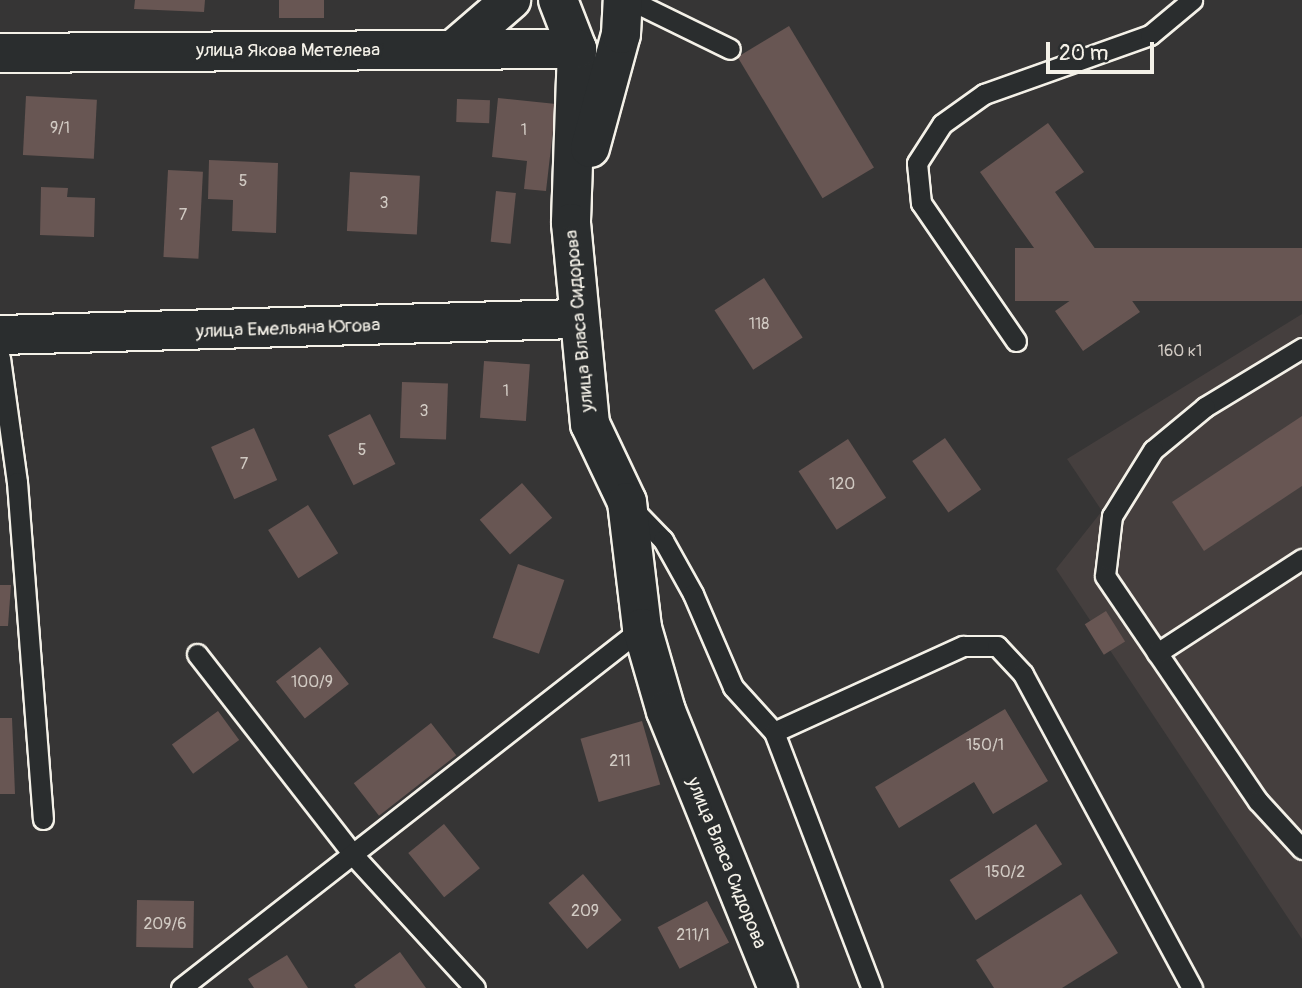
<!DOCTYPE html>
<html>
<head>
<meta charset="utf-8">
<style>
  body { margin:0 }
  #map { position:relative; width:1302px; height:988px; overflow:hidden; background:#363535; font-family:Pangolin,sans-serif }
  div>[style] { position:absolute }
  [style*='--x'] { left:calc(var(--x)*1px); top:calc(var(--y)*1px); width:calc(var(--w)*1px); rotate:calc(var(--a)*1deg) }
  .built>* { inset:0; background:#453f3e }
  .building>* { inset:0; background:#685653; transform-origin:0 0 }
  .roads { filter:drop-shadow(2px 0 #f4f1e8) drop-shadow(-2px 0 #f4f1e8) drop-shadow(0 2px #f4f1e8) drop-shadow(0 -2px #f4f1e8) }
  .lane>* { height:19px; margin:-9.5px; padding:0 9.5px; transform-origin:9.5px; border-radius:9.5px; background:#2a2d2e }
  .street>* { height:38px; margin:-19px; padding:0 19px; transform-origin:19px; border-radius:19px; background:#2a2d2e }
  span { translate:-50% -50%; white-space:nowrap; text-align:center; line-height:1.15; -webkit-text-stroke:6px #2a2d2e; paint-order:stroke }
  .number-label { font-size:16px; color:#d1cac3 }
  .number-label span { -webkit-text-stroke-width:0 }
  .street-label { font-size:19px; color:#f4f1e8 }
  .scale { position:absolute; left:1046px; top:42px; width:108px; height:32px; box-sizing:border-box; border:4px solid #f4f1e8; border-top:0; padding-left:9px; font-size:21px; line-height:24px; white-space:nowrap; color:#f4f1e8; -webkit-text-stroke:5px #2a2d2e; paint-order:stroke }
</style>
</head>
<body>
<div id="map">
  <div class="built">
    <i style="clip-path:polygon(1302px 314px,1302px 939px,1056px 569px,1102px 511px,1067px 459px)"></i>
  </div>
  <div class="building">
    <i style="clip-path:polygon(135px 0,205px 0,204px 12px,134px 9px)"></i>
    <i style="left:279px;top:0;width:45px;height:18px"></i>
    <i style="left:789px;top:26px;width:165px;height:60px;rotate:59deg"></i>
    <i style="left:26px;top:96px;width:71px;height:59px;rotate:3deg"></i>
    <i style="clip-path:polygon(498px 98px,556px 104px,546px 191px,524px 189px,527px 161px,492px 157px)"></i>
    <i style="left:457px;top:99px;width:33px;height:23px;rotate:2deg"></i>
    <i style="clip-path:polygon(1048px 123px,1084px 172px,1055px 192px,1140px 312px,1083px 351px,1055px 311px,1071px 300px,980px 172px)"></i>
    <i style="clip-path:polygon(209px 160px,278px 163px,276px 233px,232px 231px,233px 200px,208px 199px)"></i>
    <i style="left:168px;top:170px;width:35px;height:87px;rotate:3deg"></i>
    <i style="left:350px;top:172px;width:70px;height:59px;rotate:3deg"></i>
    <i style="clip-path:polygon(41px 187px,68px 188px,67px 197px,95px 198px,94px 237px,40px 235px)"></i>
    <i style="left:496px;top:191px;width:20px;height:51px;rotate:6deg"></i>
    <i style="left:1302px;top:248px;width:53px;height:287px;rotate:90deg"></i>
    <i style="left:764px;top:278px;width:71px;height:59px;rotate:57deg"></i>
    <i style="left:484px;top:361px;width:46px;height:57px;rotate:4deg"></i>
    <i style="left:402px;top:382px;width:46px;height:56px;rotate:2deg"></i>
    <i style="left:370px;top:414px;width:56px;height:47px;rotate:63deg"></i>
    <i style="clip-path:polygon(1302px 416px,1302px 486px,1204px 551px,1172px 502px)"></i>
    <i style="left:254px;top:428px;width:57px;height:47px;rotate:66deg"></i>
    <i style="left:945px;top:438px;width:63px;height:40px;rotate:55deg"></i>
    <i style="left:848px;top:439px;width:70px;height:59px;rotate:57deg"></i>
    <i style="left:522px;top:483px;width:46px;height:56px;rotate:49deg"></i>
    <i style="left:308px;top:505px;width:57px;height:47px;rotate:58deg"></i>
    <i style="left:518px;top:564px;width:49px;height:78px;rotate:19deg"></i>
    <i style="clip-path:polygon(0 585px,11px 585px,8px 626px,0 626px)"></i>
    <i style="left:1106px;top:611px;width:36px;height:25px;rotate:58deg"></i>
    <i style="left:320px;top:647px;width:47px;height:56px;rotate:52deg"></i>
    <i style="clip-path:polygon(1005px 709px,1048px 781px,993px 814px,974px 782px,899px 828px,875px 787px)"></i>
    <i style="left:218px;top:711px;width:36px;height:57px;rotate:54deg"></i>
    <i style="clip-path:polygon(0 718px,12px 718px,15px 794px,0 794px)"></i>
    <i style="left:642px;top:721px;width:66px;height:64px;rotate:74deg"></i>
    <i style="left:431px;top:723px;width:41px;height:98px;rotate:52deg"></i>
    <i style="left:444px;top:824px;width:57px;height:46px;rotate:51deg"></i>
    <i style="left:1036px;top:824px;width:48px;height:103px;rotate:57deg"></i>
    <i style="left:583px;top:874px;width:60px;height:45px;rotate:50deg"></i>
    <i style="clip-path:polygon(1081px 894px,1118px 953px,1062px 988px,994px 988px,976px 960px)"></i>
    <i style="left:137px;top:900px;width:57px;height:47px;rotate:1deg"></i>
    <i style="left:707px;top:901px;width:47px;height:56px;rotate:62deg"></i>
    <i style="clip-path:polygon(400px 952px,426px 988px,356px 988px,354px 985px)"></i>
    <i style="clip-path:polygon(287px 955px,308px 988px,254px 988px,248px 979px)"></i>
  </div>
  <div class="roads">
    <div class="lane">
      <i style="--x:630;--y:0;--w:111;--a:26.1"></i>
      <i style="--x:1016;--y:341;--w:168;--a:-124.5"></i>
      <i style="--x:921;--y:203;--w:40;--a:-95.7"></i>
      <i style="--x:917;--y:163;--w:46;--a:-57.3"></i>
      <i style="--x:942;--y:124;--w:52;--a:-35.5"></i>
      <i style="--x:984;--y:94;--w:176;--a:-19.6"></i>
      <i style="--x:1150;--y:35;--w:55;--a:-39.8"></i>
      <i style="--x:1302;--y:348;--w:114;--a:148.7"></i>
      <i style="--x:1205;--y:407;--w:67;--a:140.4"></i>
      <i style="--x:1153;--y:450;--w:78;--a:121.8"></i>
      <i style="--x:1112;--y:516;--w:60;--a:96.7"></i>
      <i style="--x:1105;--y:576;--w:272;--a:55.8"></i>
      <i style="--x:1258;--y:801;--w:65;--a:47.5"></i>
      <i style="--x:0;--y:358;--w:125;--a:82.2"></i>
      <i style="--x:17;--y:482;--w:338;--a:85.6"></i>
      <i style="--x:632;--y:508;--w:45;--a:45.9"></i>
      <i style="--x:663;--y:540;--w:62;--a:60.9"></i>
      <i style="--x:693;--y:594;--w:101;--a:66.7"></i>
      <i style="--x:733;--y:687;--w:61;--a:47.7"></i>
      <i style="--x:774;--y:732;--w:208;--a:-24.5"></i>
      <i style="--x:963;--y:646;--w:34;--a:0"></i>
      <i style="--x:997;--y:646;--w:38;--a:47"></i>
      <i style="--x:1023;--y:674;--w:357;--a:61.7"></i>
      <i style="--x:1157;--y:653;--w:173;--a:-33"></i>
      <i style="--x:197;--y:654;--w:256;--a:52.1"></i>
      <i style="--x:354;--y:856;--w:179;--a:47.5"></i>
      <i style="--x:774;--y:732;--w:274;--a:69.1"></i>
      <i style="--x:181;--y:988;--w:585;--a:-37.99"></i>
    </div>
    <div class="street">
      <i style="--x:558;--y:0;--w:53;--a:68.8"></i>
      <i style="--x:577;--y:49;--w:174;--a:92"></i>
      <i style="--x:571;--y:223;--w:202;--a:84.6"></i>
      <i style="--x:590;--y:424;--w:86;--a:64.6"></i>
      <i style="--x:627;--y:502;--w:127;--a:83.2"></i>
      <i style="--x:642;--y:628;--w:86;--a:73.9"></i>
      <i style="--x:666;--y:711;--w:299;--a:68"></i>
      <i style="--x:453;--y:50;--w:77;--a:-40.8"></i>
      <i style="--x:0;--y:53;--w:577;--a:-0.4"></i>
      <i style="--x:590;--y:148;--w:118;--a:-74.8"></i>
      <i style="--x:621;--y:34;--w:34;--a:-87"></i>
      <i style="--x:0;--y:335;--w:577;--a:-1.59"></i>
    </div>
  </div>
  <div class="number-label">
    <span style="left:60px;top:128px">9/1</span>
    <span style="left:524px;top:130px">1</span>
    <span style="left:243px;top:181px">5</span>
    <span style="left:384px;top:203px">3</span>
    <span style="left:183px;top:215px">7</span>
    <span style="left:759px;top:324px">118</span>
    <span style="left:1180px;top:351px">160 к1</span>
    <span style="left:506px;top:391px">1</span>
    <span style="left:424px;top:411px">3</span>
    <span style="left:362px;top:450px">5</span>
    <span style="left:244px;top:464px">7</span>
    <span style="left:842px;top:484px">120</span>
    <span style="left:312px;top:682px">100/9</span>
    <span style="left:985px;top:745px">150/1</span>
    <span style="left:620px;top:761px">211</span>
    <span style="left:1005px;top:872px">150/2</span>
    <span style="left:585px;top:911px">209</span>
    <span style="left:165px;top:924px">209/6</span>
    <span style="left:693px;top:935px">211/1</span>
  </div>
  <div class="street-label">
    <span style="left:288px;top:51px">улица Якова Метелева</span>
    <span style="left:580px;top:321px;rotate:-95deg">улица Власа Сидорова</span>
    <span style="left:288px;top:329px;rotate:-2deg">улица Емельяна Югова</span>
    <span style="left:726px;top:863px;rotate:68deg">улица Власа Сидорова</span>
  </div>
  <div class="scale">20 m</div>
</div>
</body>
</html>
